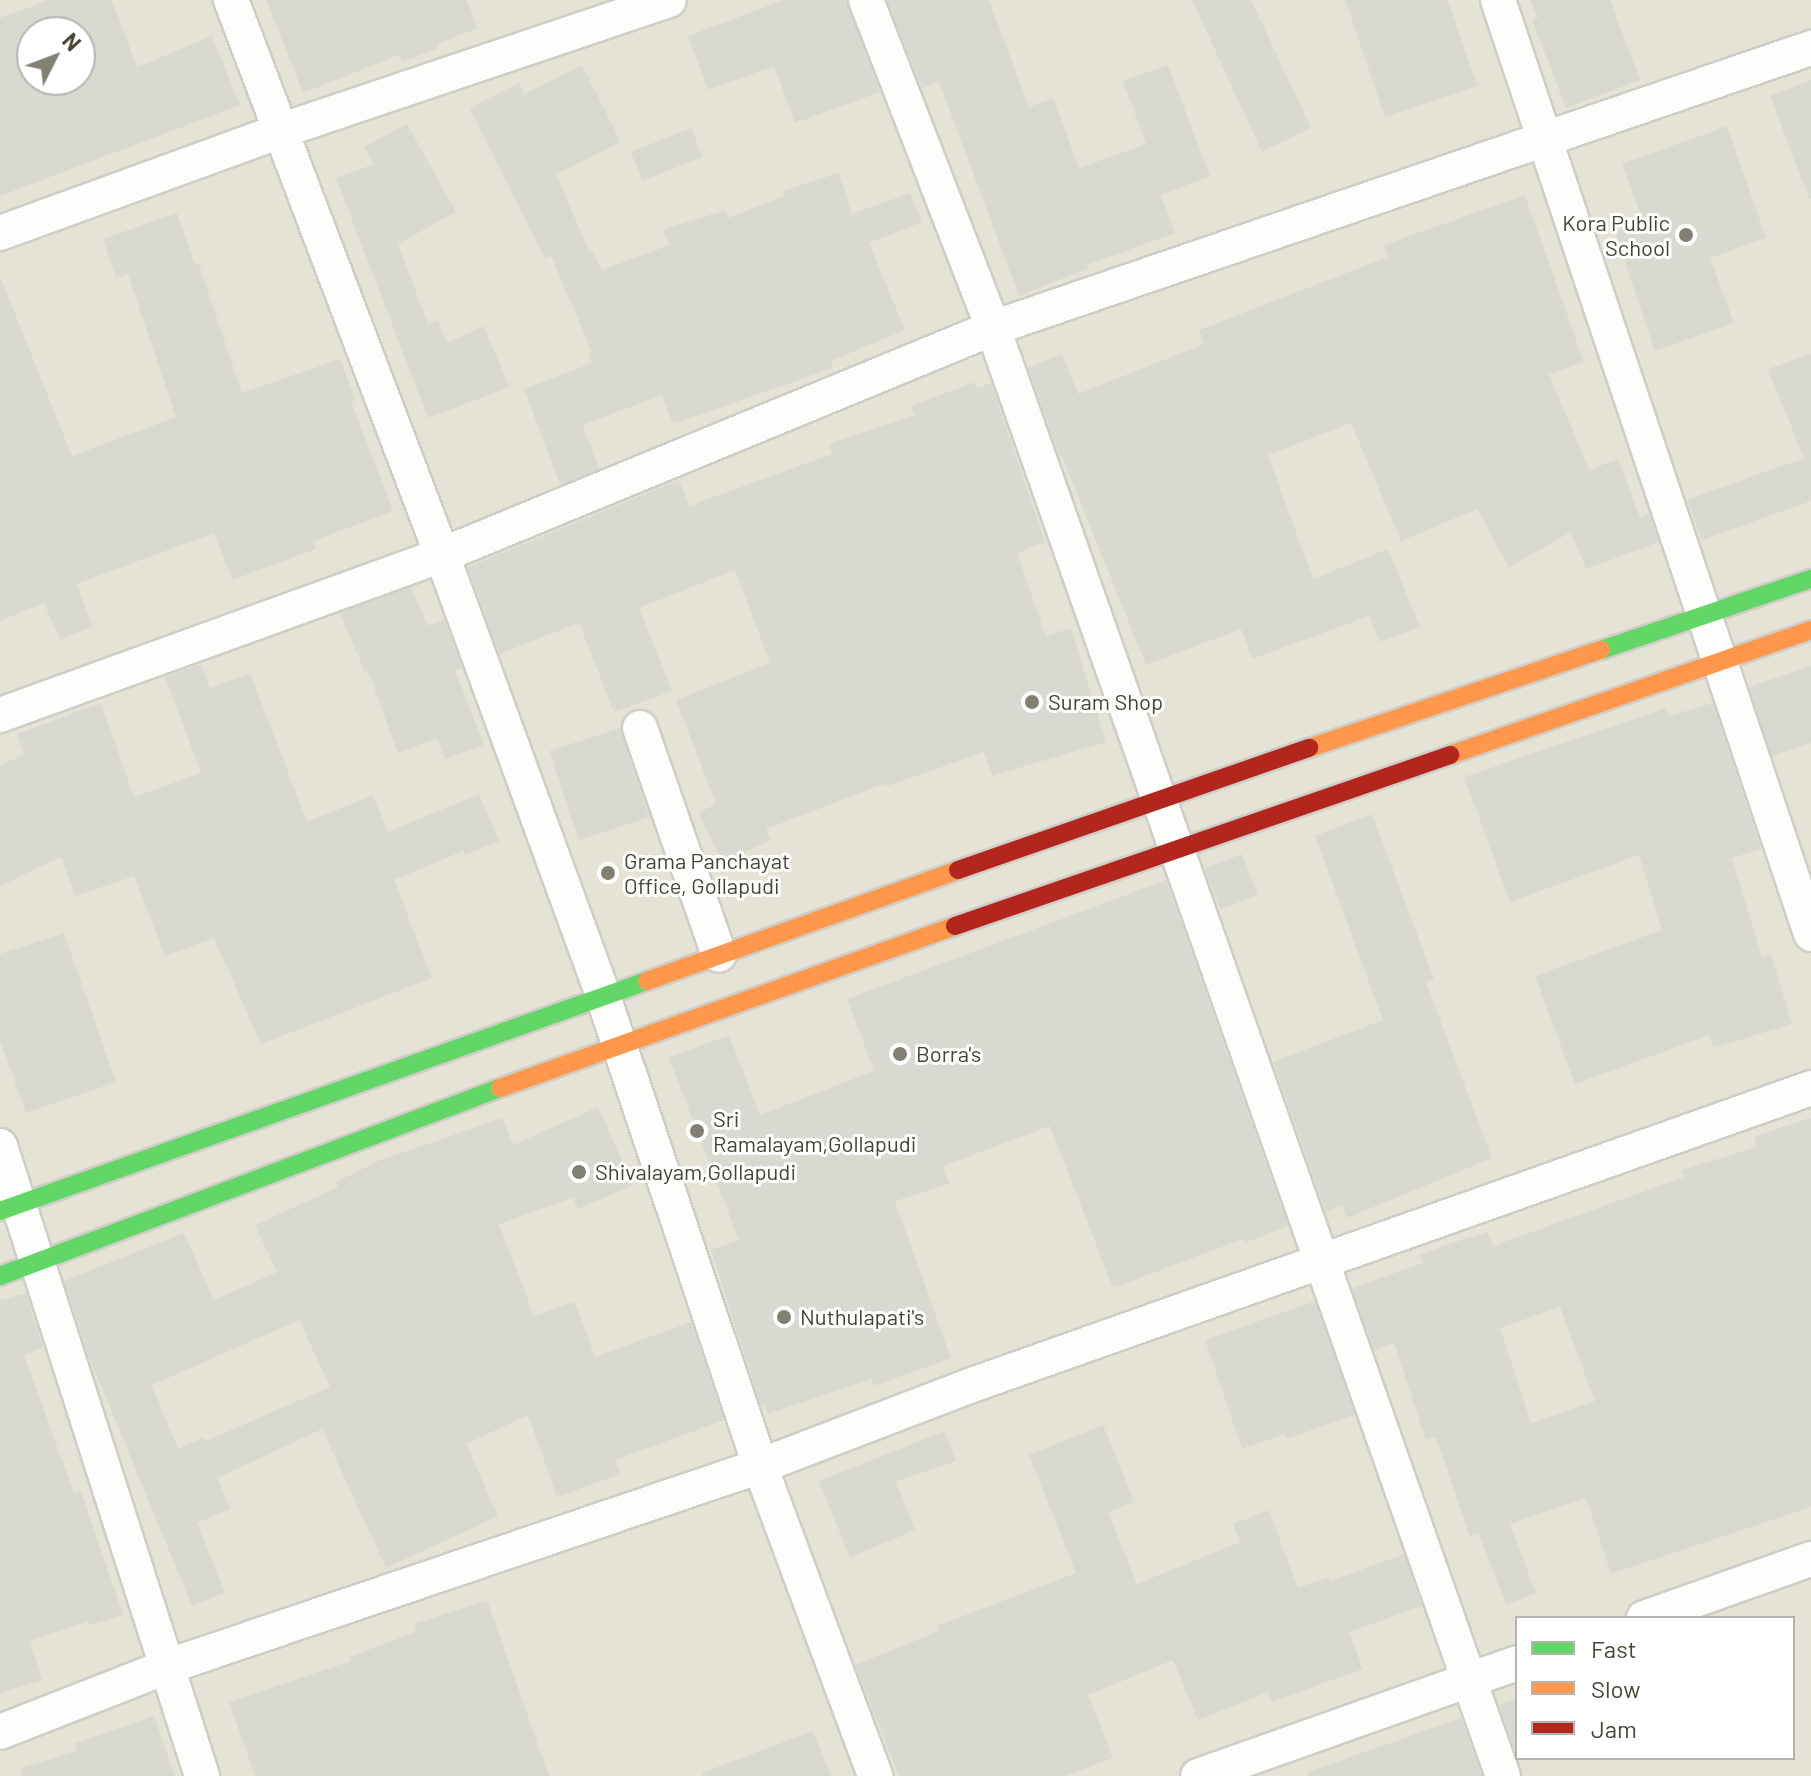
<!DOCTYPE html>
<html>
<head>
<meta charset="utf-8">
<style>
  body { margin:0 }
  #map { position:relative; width:1811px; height:1776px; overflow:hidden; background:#f0f0e8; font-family:Barlow,sans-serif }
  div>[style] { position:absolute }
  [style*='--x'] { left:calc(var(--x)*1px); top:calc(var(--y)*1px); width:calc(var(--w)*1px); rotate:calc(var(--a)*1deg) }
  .residential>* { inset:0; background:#e5e3d5 }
  .building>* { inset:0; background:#dad9d1; transform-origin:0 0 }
  .roads { filter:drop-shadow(2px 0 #cecec6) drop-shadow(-2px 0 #cecec6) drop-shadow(0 2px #cecec6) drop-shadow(0 -2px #cecec6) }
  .street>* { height:34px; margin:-17px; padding:0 17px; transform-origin:17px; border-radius:17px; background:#fdfdfc }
  .fast>* { height:18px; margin:-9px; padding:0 9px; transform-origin:9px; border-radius:9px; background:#63d668 }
  .slow>* { height:18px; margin:-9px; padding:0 9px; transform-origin:9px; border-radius:9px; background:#ff974d }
  .jam>* { height:18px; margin:-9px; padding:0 9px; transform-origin:9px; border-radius:9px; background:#b3261e }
  .dots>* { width:22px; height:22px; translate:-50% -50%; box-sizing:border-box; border:4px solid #fff; border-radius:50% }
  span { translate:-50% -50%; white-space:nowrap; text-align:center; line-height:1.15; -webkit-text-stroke:6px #fff; paint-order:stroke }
  .poi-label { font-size:22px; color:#474434 }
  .right { translate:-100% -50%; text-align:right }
  .left { translate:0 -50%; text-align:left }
  .legend { position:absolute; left:1515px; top:1616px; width:280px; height:144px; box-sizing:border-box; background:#fff; border:2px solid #b5b4ae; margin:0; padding:10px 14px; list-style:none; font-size:24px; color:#474434 }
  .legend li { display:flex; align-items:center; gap:16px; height:40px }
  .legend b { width:40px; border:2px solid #b5b4ae }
  .north { position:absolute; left:16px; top:16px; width:80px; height:80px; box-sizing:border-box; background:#fff; border:2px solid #b5b4ae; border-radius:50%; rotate:48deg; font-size:22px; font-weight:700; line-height:32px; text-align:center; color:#474434 }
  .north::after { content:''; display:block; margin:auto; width:28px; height:36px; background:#828073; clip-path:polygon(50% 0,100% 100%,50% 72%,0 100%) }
</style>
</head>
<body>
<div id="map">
  <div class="residential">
    <i style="clip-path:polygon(evenodd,0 0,1811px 0,1811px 1776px,0 1776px,0 0,32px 32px,80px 32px,80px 80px,32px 80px,32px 32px,0 0,1517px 1618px,1793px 1618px,1793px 1758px,1517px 1758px,1517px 1618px)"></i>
  </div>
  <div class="building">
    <i style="clip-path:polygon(evenodd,49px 0,112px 0,137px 67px,212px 36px,240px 105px,0 196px,0 18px,49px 0,32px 32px,80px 32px,80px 80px,32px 80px,32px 32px)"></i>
    <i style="clip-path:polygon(266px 0,467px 0,478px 28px,437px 44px,439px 48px,402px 62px,399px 55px,303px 93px)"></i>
    <i style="clip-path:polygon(784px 0,846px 0,880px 92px,795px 123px,774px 66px,708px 90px,688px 36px)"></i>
    <i style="clip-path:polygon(887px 0,989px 0,1029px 107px,1053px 98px,1079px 168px,1146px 144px,1123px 81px,1168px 65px,1210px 176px,1161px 195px,1175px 233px,1087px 265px,1089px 268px,1019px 296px,939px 82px,922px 88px)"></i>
    <i style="clip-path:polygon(1192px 0,1251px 0,1311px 128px,1262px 152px)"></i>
    <i style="clip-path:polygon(1345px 0,1448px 0,1477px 86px,1385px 117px)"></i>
    <i style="clip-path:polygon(1530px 0,1610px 0,1640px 80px,1566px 108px,1532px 20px,1538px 18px)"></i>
    <i style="clip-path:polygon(582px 65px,621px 142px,556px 174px,590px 253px,593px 252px,602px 270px,669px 245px,663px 230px,725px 210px,728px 218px,785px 196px,783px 191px,839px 173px,852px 214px,910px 193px,922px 222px,869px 243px,905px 330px,831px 361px,833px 368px,673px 424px,662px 395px,583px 425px,599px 469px,560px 485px,524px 389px,592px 363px,588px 354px,592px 352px,551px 256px,545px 259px,469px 108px,519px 83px,525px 94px)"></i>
    <i style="clip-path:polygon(1811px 80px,1811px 199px,1809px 199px,1770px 96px)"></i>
    <i style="clip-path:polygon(407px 124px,456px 212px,398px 244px,428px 324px,438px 320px,447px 343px,483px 326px,510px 387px,428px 418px,336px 178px,374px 164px,364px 147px)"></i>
    <i style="clip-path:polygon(1727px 126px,1766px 238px,1710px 258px,1734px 323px,1655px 351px,1615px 232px,1643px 221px,1622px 164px)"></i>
    <i style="left:691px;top:128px;width:31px;height:65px;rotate:68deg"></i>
    <i style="clip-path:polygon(1525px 195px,1584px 362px,1549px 374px,1589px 470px,1618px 459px,1640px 517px,1649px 513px,1659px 542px,1586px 569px,1571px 532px,1509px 567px,1477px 509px,1401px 541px,1351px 423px,1268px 455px,1313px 579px,1388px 549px,1420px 627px,1380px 642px,1369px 616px,1252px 659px,1241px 629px,1146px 665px,1062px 456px,1060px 457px,1028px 368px,1062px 354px,1078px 394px,1204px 344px,1199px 330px,1388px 257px,1384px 245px)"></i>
    <i style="clip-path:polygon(177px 213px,195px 265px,199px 264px,242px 393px,340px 359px,355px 399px,351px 401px,393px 511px,313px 541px,316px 549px,232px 580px,214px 533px,76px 584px,93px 626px,60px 640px,44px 603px,0 621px,0 276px,72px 456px,176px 417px,128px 274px,116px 278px,103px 239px)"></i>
    <i style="clip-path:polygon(1811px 354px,1811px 501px,1702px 540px,1687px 500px,1804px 458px,1768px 369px)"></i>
    <i style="clip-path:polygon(975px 382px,977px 388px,991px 383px,1045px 542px,1017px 553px,1046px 636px,1071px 628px,1106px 742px,992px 776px,984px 752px,885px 787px,884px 784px,766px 829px,771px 840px,723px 863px,698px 813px,716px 804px,676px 700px,770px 663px,735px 570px,639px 608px,672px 691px,614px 712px,579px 623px,499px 654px,468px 567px,679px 480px,689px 506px,832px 454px,829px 444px,915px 415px,911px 406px)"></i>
    <i style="clip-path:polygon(411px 587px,428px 626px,444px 619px,462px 668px,455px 670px,484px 745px,445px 759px,437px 738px,398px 753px,368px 671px,365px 672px,340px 613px)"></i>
    <i style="clip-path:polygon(201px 664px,210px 688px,250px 673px,307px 822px,373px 795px,388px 832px,479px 794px,499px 841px,465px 855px,463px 851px,394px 880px,432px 978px,261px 1044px,214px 938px,165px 956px,134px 876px,75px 896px,61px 857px,0 886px,0 765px,24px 755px,17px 734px,101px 703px,134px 797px,201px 773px,165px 677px)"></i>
    <i style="clip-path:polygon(1811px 666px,1811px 743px,1772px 756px,1749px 687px)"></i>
    <i style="clip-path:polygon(1713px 703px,1761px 849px,1732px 858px,1762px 957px,1771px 954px,1792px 1024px,1713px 1048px,1709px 1035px,1575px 1084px,1535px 976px,1662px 930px,1639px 855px,1510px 902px,1464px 777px,1666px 708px,1669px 716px)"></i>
    <i style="left:620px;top:728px;width:94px;height:74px;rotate:72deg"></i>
    <i style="clip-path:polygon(1372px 814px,1434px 979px,1426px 982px,1492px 1158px,1347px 1218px,1342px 1206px,1326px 1212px,1273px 1062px,1383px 1020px,1315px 836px)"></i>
    <i style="left:1242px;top:854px;width:44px;height:40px;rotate:69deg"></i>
    <i style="clip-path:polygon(1166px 880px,1288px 1226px,1245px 1243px,1243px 1239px,1113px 1288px,1050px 1126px,943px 1166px,949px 1184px,895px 1201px,951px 1358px,874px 1386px,872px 1379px,768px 1414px,765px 1405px,761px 1406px,711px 1250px,739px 1240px,669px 1058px,729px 1035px,760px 1115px,874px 1071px,847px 999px)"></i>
    <i style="clip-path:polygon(64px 933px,116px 1082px,26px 1113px,0 1040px,0 954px)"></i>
    <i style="clip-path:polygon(evenodd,598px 1107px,633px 1185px,578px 1209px,573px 1198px,499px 1224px,534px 1316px,575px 1302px,595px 1357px,691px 1322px,724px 1420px,615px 1460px,620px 1474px,557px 1497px,528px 1415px,466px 1444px,498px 1516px,386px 1568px,322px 1429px,217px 1478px,231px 1509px,197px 1523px,225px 1593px,192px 1606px,86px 1349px,64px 1281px,184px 1233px,214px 1300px,277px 1272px,255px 1225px,338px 1187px,336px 1182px,380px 1160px,503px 1118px,513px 1145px,598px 1107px,299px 1320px,330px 1387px,206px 1441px,204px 1437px,178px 1449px,152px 1385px,299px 1320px)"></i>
    <i style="clip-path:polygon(evenodd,1811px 1118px,1811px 1507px,1611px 1574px,1586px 1498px,1510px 1524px,1536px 1593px,1506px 1605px,1479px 1534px,1470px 1537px,1436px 1437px,1426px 1440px,1394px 1343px,1374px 1350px,1352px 1288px,1423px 1263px,1419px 1255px,1449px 1244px,1488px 1232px,1493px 1246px,1684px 1177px,1682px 1170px,1757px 1147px,1754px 1137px,1811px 1118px,1560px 1307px,1595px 1401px,1531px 1423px,1500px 1328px,1560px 1307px)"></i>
    <i style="clip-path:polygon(23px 1294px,26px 1294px,43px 1347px,24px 1355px,74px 1493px,81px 1491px,123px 1615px,90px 1625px,88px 1621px,30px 1641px,42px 1680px,0 1693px,0 1300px)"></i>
    <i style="clip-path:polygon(1315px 1301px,1355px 1415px,1286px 1439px,1285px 1434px,1242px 1449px,1205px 1340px)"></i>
    <i style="clip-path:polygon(1103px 1425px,1134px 1502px,1108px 1512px,1137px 1584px,1240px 1542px,1233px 1524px,1269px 1510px,1298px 1588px,1329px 1577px,1330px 1581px,1404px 1554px,1422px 1606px,1349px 1632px,1363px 1669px,1272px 1702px,1268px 1692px,1198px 1720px,1173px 1660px,1088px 1695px,1113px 1758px,1066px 1776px,899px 1776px,855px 1665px,939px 1631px,937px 1626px,1076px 1573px,1029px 1455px)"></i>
    <i style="clip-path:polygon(945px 1431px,956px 1461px,896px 1481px,915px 1530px,850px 1557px,819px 1481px)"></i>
    <i style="clip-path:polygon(487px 1600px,549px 1776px,255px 1776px,229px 1702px,351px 1661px,349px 1657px,416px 1632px,414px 1624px)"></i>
    <i style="clip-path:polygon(1517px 1698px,1517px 1756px,1499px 1705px)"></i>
    <i style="clip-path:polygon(154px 1716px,175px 1776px,23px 1776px,21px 1768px,77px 1751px,74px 1744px)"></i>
    <i style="clip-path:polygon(1461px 1718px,1482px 1776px,1309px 1776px,1308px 1772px)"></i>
    <i style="clip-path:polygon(813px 1731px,831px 1776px,703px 1776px,702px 1773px)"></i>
  </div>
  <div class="roads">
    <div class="street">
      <i style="--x:231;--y:0;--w:594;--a:69.18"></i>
      <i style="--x:442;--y:555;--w:469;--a:69.9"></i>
      <i style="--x:603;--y:996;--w:496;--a:71.5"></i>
      <i style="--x:760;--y:1466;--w:331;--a:69.6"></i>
      <i style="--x:866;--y:0;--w:352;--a:68.8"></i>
      <i style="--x:993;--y:328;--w:1535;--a:70.6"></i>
      <i style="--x:1498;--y:0;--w:985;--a:71.47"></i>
      <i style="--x:0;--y:233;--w:301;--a:-20"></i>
      <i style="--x:283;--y:130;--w:407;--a:-18.6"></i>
      <i style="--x:0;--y:715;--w:470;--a:-19.9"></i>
      <i style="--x:442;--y:555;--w:596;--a:-22.39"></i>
      <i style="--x:993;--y:328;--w:865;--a:-18.9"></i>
      <i style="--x:640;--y:728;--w:240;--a:70.8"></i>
      <i style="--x:0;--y:1146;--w:662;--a:72.22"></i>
      <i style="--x:1644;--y:1618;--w:177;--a:-19.5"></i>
      <i style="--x:0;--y:1732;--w:178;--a:-21.4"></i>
      <i style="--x:166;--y:1667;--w:627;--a:-18.69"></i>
      <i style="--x:760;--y:1466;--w:227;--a:-20.9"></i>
      <i style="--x:972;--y:1385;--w:890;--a:-19.49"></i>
      <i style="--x:1198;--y:1776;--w:338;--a:-19.5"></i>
    </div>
    <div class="fast">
      <i style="--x:1601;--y:650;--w:222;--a:-18.7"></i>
      <i style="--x:0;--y:1211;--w:687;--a:-19.57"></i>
      <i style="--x:0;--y:1276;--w:534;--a:-20.61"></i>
    </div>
    <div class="slow">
      <i style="--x:1309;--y:748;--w:308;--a:-18.6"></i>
      <i style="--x:1450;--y:755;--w:382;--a:-19.1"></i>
      <i style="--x:647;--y:981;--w:330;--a:-19.6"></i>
      <i style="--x:500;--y:1088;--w:483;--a:-19.6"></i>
    </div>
    <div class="jam">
      <i style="--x:958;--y:870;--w:372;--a:-19.2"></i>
      <i style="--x:955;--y:926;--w:524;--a:-19.06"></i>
    </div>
  </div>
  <div class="dots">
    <i style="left:1686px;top:235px;background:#828073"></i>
    <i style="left:1032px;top:702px;background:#828073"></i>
    <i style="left:608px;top:873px;background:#828073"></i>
    <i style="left:900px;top:1054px;background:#828073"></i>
    <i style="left:697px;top:1131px;background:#828073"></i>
    <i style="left:579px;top:1172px;background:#828073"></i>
    <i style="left:784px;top:1317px;background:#828073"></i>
  </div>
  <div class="poi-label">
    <span class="right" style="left:1670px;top:235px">Kora Public<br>School</span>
    <span class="left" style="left:1048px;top:702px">Suram Shop</span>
    <span class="left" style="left:624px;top:873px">Grama Panchayat<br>Office, Gollapudi</span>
    <span class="left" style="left:916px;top:1054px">Borra's</span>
    <span class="left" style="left:713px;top:1131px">Sri<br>Ramalayam,Gollapudi</span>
    <span class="left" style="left:595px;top:1172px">Shivalayam,Gollapudi</span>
    <span class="left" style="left:800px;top:1317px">Nuthulapati's</span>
  </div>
  <ul class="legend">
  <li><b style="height:10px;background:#63d668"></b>Fast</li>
  <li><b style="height:10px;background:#ff974d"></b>Slow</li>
  <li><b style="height:10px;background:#b3261e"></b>Jam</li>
  </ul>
  <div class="north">N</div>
</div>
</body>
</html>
